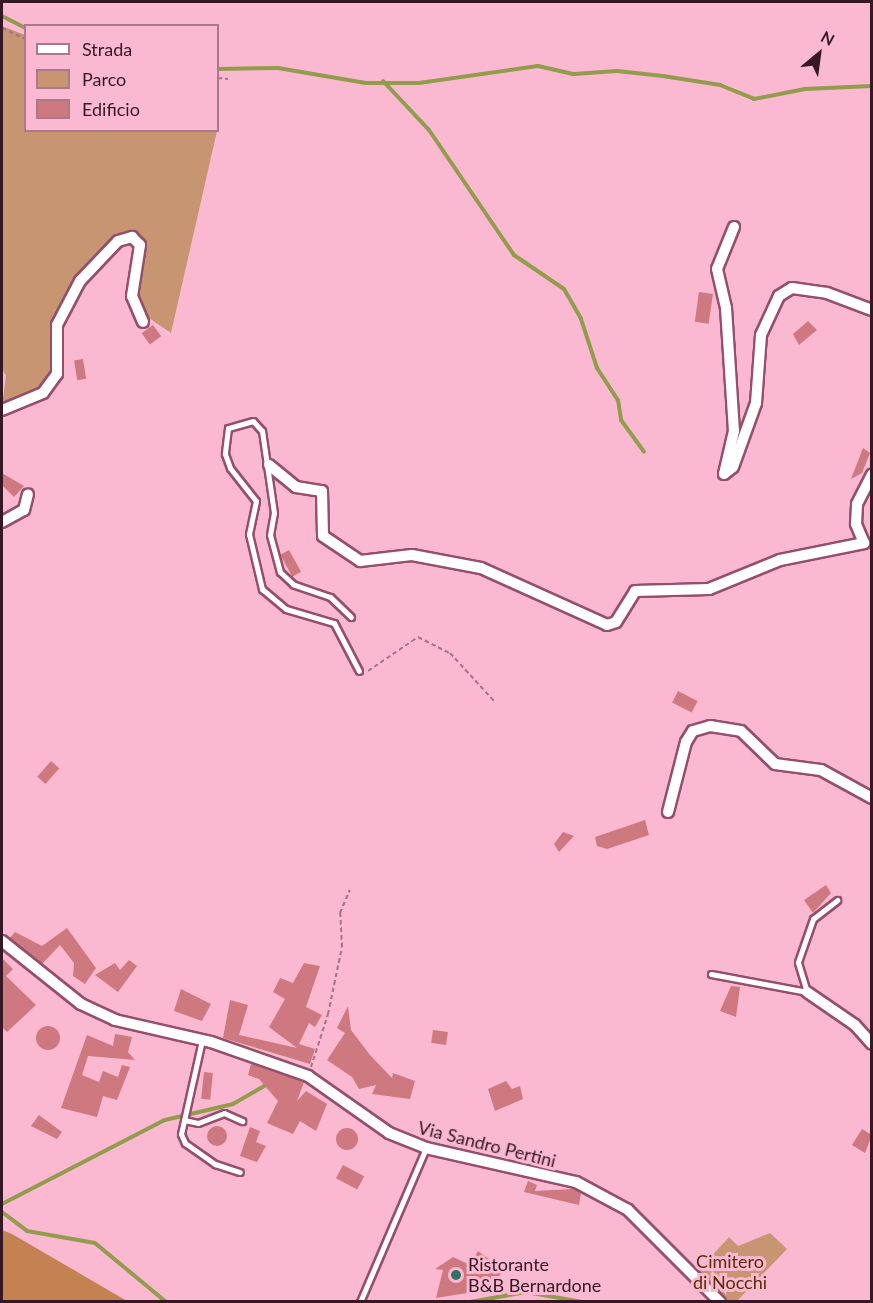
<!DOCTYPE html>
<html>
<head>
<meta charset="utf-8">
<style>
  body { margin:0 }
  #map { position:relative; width:873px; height:1303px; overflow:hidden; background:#fab9d1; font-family:Lato,sans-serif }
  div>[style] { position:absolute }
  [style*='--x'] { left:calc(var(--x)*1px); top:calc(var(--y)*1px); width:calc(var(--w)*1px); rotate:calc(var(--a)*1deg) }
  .green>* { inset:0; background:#c89572 }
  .forest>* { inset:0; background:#c48151 }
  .stream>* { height:4px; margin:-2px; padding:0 2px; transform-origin:2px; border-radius:2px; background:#929c4c }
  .building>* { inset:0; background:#cd797f; transform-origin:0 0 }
  .round { border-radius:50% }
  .path>* { height:2px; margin-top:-1px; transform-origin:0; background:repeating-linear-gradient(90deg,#a47386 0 4.5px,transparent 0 7.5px) }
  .roads { filter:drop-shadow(2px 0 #954e6b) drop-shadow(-2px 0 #954e6b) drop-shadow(0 2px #954e6b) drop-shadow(0 -2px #954e6b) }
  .lane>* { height:5px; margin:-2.5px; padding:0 2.5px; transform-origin:2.5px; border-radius:2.5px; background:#fff }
  .street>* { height:10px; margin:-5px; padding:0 5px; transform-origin:5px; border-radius:5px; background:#fff }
  .dots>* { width:16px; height:16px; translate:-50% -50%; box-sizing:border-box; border:3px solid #fab9d1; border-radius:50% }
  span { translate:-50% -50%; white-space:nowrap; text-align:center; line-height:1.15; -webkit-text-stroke:6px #fab9d1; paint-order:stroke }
  .street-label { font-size:18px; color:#351824 }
  .park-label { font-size:18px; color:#5a2d06 }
  .poi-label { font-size:18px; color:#351824 }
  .left { translate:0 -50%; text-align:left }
  .frame { position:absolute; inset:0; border:3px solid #351824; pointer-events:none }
  .legend { position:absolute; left:24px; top:24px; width:195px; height:108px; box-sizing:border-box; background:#fab9d1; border:2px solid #ab798c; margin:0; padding:8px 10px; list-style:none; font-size:18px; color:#351824 }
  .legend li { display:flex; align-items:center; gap:12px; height:30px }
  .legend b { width:30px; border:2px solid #ab798c }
  .north { position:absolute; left:789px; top:24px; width:60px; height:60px; -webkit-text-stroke:4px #fab9d1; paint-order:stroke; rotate:29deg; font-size:16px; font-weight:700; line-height:24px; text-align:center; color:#351824 }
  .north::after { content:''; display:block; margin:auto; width:21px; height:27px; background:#351824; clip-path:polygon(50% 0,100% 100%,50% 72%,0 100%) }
</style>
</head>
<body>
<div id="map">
  <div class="green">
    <i style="clip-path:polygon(2px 26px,25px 35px,26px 130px,217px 131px,171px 333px,149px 318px,137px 295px,143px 242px,114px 239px,53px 326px,52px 372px,39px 390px,2px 406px,6px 376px,2px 368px)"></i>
    <i style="clip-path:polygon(770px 1233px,787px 1249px,737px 1301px,726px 1301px,703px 1281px,698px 1271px,729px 1237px,738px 1246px)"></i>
  </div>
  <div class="forest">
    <i style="clip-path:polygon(2px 1230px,12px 1234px,127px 1301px,2px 1301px)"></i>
  </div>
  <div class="stream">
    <i style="--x:2;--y:16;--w:27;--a:27"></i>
    <i style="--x:218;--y:69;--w:60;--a:-1"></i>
    <i style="--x:278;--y:68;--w:89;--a:9.7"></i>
    <i style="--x:366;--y:83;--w:53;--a:0"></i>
    <i style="--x:419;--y:83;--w:120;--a:-8.1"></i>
    <i style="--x:538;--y:66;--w:37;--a:13"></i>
    <i style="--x:574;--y:74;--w:43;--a:-4"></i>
    <i style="--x:617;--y:71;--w:46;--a:6.2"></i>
    <i style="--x:663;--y:76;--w:58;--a:9"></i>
    <i style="--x:720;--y:85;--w:37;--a:22"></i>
    <i style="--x:754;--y:99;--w:52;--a:-11.1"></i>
    <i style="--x:805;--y:89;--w:67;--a:-2.6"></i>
    <i style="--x:383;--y:81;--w:67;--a:46.8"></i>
    <i style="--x:429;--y:130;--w:151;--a:55.8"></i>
    <i style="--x:514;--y:255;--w:60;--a:34.2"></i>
    <i style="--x:564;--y:289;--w:34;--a:60"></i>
    <i style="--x:581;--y:319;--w:52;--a:71.9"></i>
    <i style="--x:597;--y:368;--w:38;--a:57"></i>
    <i style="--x:618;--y:400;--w:20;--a:81"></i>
    <i style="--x:621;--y:420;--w:39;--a:54"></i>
    <i style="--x:2;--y:1204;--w:183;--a:-27.3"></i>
    <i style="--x:165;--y:1120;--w:70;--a:-13.2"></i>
    <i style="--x:233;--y:1104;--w:39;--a:-30"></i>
    <i style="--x:2;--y:1212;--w:31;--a:37"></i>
    <i style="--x:27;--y:1231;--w:69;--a:10"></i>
    <i style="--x:95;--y:1243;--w:92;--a:39.7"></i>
    <i style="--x:470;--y:1302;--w:57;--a:-10.1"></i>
    <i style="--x:526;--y:1292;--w:57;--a:10.1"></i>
  </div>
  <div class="building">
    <i style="left:699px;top:292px;width:14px;height:30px;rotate:8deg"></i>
    <i style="clip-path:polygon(808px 321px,817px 330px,799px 345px,793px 334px)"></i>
    <i style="left:153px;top:325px;width:14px;height:14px;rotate:54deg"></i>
    <i style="left:83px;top:359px;width:20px;height:9px;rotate:81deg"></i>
    <i style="clip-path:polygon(863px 448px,870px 453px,862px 473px,851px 479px)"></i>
    <i style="clip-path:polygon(2px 473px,24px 486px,14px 497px,2px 485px)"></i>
    <i style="left:289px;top:550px;width:25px;height:10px;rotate:61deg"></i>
    <i style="left:678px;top:691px;width:22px;height:13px;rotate:27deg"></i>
    <i style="left:51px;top:761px;width:11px;height:21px;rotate:41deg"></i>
    <i style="clip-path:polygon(645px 820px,649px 835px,607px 849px,597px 846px,595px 837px)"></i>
    <i style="clip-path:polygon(563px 832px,574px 836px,559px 852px,554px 844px)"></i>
    <i style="clip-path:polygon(826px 885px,831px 893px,813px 913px,804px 900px)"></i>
    <i style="clip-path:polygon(67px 928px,96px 968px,85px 984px,73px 976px,74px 963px,60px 945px,42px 964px,10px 938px,15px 932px,42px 946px)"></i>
    <i style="clip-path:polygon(2px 958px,13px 969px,6px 976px,36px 1005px,7px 1032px,2px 1027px)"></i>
    <i style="clip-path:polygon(129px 960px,137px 966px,118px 992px,95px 975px,115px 963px,120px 970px)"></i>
    <i style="clip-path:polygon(304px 963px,320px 966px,306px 1007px,322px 1015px,315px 1027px,309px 1023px,299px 1044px,315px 1049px,310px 1064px,223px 1038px,230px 1000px,248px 1005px,239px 1035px,297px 1048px,269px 1027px,285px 999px,273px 992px,280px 978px,293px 983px)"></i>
    <i style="clip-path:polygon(731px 986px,740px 987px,736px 1017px,720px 1011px)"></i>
    <i style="clip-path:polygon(181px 989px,211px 1004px,202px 1021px,174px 1011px)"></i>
    <i style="clip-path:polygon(348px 1006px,351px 1030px,370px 1055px,392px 1078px,393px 1073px,415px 1081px,410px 1099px,372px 1094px,376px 1085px,359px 1089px,352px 1077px,327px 1060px,345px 1033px,337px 1028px)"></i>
    <i class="round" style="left:36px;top:1026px;width:24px;height:24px"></i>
    <i style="left:433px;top:1030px;width:15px;height:13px;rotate:8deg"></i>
    <i style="clip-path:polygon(115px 1034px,132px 1037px,128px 1052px,135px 1060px,88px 1056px,82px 1075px,99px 1082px,103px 1071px,118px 1077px,122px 1065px,130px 1067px,117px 1100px,103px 1096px,97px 1117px,61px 1108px,87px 1035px,113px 1046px)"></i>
    <i style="clip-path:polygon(251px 1064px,304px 1082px,297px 1101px,306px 1091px,327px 1104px,316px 1131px,300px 1121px,293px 1134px,267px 1123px,278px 1101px,259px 1079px,248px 1075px)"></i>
    <i style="left:204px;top:1072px;width:9px;height:27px;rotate:6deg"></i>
    <i style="clip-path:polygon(506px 1081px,512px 1089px,520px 1086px,523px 1099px,495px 1111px,488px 1089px)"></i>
    <i style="clip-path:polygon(39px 1115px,62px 1132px,57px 1139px,31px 1126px)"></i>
    <i class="round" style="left:207px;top:1126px;width:20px;height:20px"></i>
    <i style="clip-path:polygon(250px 1127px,260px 1131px,256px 1142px,266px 1146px,257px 1162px,240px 1156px)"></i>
    <i class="round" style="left:336px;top:1128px;width:22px;height:22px"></i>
    <i style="clip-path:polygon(862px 1129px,872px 1135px,865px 1153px,852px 1145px)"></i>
    <i style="left:343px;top:1165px;width:24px;height:15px;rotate:28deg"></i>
    <i style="clip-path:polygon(528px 1181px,537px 1185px,535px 1191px,573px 1189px,581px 1193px,579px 1205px,524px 1192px)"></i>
    <i style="clip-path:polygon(478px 1251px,503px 1270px,494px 1285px,487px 1279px,467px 1293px,436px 1298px,443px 1270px,435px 1269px,453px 1257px,470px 1265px)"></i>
  </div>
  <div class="path">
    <i style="--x:2;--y:28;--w:26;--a:25"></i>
    <i style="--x:218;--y:78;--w:10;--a:6"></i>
    <i style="--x:368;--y:671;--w:60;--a:-34.2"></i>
    <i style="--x:418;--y:637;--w:36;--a:27"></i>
    <i style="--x:450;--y:653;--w:65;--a:47.5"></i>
    <i style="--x:311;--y:1067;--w:56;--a:-72.2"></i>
    <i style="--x:328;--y:1014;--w:68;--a:-78.2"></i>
    <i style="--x:342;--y:947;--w:34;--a:-93"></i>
    <i style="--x:340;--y:913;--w:25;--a:-67"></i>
  </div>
  <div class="roads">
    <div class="lane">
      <i style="--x:351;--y:617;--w:29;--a:-136"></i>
      <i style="--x:330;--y:597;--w:39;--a:-161"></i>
      <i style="--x:293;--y:584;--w:18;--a:-137"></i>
      <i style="--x:280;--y:572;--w:38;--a:-105"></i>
      <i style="--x:270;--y:535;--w:22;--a:-80"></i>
      <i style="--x:274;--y:513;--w:83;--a:-98.3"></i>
      <i style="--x:262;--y:431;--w:13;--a:-132"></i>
      <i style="--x:253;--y:421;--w:26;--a:164"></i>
      <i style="--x:228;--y:428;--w:26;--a:97"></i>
      <i style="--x:225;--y:454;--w:15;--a:70"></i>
      <i style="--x:230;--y:468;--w:42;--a:51.8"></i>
      <i style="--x:256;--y:501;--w:34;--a:102"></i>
      <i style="--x:249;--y:534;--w:57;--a:76.7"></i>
      <i style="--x:262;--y:589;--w:31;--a:40"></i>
      <i style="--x:286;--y:609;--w:50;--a:16.3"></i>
      <i style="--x:334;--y:623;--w:54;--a:62.5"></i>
      <i style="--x:711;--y:974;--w:98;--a:10.6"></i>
      <i style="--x:807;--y:992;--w:31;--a:-107"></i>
      <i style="--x:798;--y:962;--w:46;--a:-70.8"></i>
      <i style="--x:813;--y:919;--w:31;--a:-38"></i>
      <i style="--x:202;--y:1040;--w:96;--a:102.6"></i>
      <i style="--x:181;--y:1134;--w:10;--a:66"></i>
      <i style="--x:185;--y:1143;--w:37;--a:35"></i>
      <i style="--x:215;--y:1164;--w:26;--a:18"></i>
      <i style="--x:184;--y:1120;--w:14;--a:12"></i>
      <i style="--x:198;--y:1123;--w:28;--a:-21"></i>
      <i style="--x:224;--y:1113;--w:20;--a:24"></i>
      <i style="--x:360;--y:1302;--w:168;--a:-66.8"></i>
    </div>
    <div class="street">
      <i style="--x:734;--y:227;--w:45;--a:112"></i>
      <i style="--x:717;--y:269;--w:40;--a:77"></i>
      <i style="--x:726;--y:308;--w:123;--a:86.3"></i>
      <i style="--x:734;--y:431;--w:44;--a:103.1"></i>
      <i style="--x:724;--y:474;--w:11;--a:-38"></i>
      <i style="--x:733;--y:467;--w:68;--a:-70.2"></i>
      <i style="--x:756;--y:403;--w:68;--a:-85.8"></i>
      <i style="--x:761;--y:335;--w:43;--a:-65.2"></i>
      <i style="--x:779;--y:296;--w:15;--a:-32"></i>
      <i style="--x:792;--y:288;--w:35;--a:8"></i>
      <i style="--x:827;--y:293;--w:48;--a:20.7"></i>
      <i style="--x:2;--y:410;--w:44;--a:-22.5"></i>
      <i style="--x:43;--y:393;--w:24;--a:-54"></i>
      <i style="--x:57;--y:374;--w:49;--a:-90"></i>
      <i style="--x:57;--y:325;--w:50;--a:-62.4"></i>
      <i style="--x:80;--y:281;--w:55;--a:-46.5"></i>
      <i style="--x:118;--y:241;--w:15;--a:-16"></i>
      <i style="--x:132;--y:237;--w:11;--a:45"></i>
      <i style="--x:140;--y:245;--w:52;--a:98.9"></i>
      <i style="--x:132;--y:296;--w:28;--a:67"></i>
      <i style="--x:269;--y:465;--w:35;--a:39"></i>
      <i style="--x:296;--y:487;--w:26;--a:9"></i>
      <i style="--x:322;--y:491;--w:45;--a:88.7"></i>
      <i style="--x:323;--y:536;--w:45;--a:34"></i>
      <i style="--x:360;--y:561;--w:52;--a:-6.6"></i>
      <i style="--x:412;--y:555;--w:70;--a:10.7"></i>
      <i style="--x:481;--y:568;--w:138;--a:24.3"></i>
      <i style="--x:607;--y:625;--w:9;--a:-18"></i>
      <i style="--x:616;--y:622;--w:36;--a:-58"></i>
      <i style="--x:635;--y:591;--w:74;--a:-1.5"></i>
      <i style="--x:709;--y:589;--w:77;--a:-22.2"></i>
      <i style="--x:780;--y:560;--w:86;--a:-11.4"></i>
      <i style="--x:864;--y:543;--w:21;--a:-113"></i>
      <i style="--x:856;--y:524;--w:20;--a:-87"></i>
      <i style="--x:857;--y:504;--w:33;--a:-63"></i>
      <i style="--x:2;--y:522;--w:25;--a:-29"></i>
      <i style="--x:24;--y:510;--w:16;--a:-76"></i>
      <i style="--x:668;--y:812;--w:72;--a:-75.6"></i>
      <i style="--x:686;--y:742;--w:13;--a:-58"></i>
      <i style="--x:693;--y:731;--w:18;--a:-16"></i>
      <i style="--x:710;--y:726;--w:31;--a:9"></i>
      <i style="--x:741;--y:731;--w:47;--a:44.1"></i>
      <i style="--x:775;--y:764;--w:46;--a:7.4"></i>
      <i style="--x:821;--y:770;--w:58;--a:28.8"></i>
      <i style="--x:2;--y:941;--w:101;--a:38.6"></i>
      <i style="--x:81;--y:1004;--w:38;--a:25"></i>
      <i style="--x:115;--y:1020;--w:98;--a:12.9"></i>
      <i style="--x:211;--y:1042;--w:103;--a:19.3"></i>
      <i style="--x:308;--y:1076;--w:99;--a:35.1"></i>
      <i style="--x:389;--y:1133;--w:40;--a:22"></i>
      <i style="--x:426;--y:1148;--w:154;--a:12.8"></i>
      <i style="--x:576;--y:1182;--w:59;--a:28.3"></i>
      <i style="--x:628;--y:1210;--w:130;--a:45"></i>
      <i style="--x:807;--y:992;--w:58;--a:34.5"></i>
      <i style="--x:855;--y:1025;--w:25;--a:48"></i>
    </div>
  </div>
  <div class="dots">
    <i style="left:456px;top:1275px;background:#307263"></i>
  </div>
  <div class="street-label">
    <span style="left:487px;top:1144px;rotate:14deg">Via Sandro Pertini</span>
  </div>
  <div class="park-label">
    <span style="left:730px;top:1272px">Cimitero<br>di Nocchi</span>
  </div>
  <div class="poi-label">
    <span class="left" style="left:468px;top:1275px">Ristorante<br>B&amp;B Bernardone</span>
  </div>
  <div class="frame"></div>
  <ul class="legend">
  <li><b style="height:8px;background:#fff"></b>Strada</li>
  <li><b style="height:16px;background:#c89572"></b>Parco</li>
  <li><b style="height:16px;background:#cd797f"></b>Edificio</li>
  </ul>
  <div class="north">N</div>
</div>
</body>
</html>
